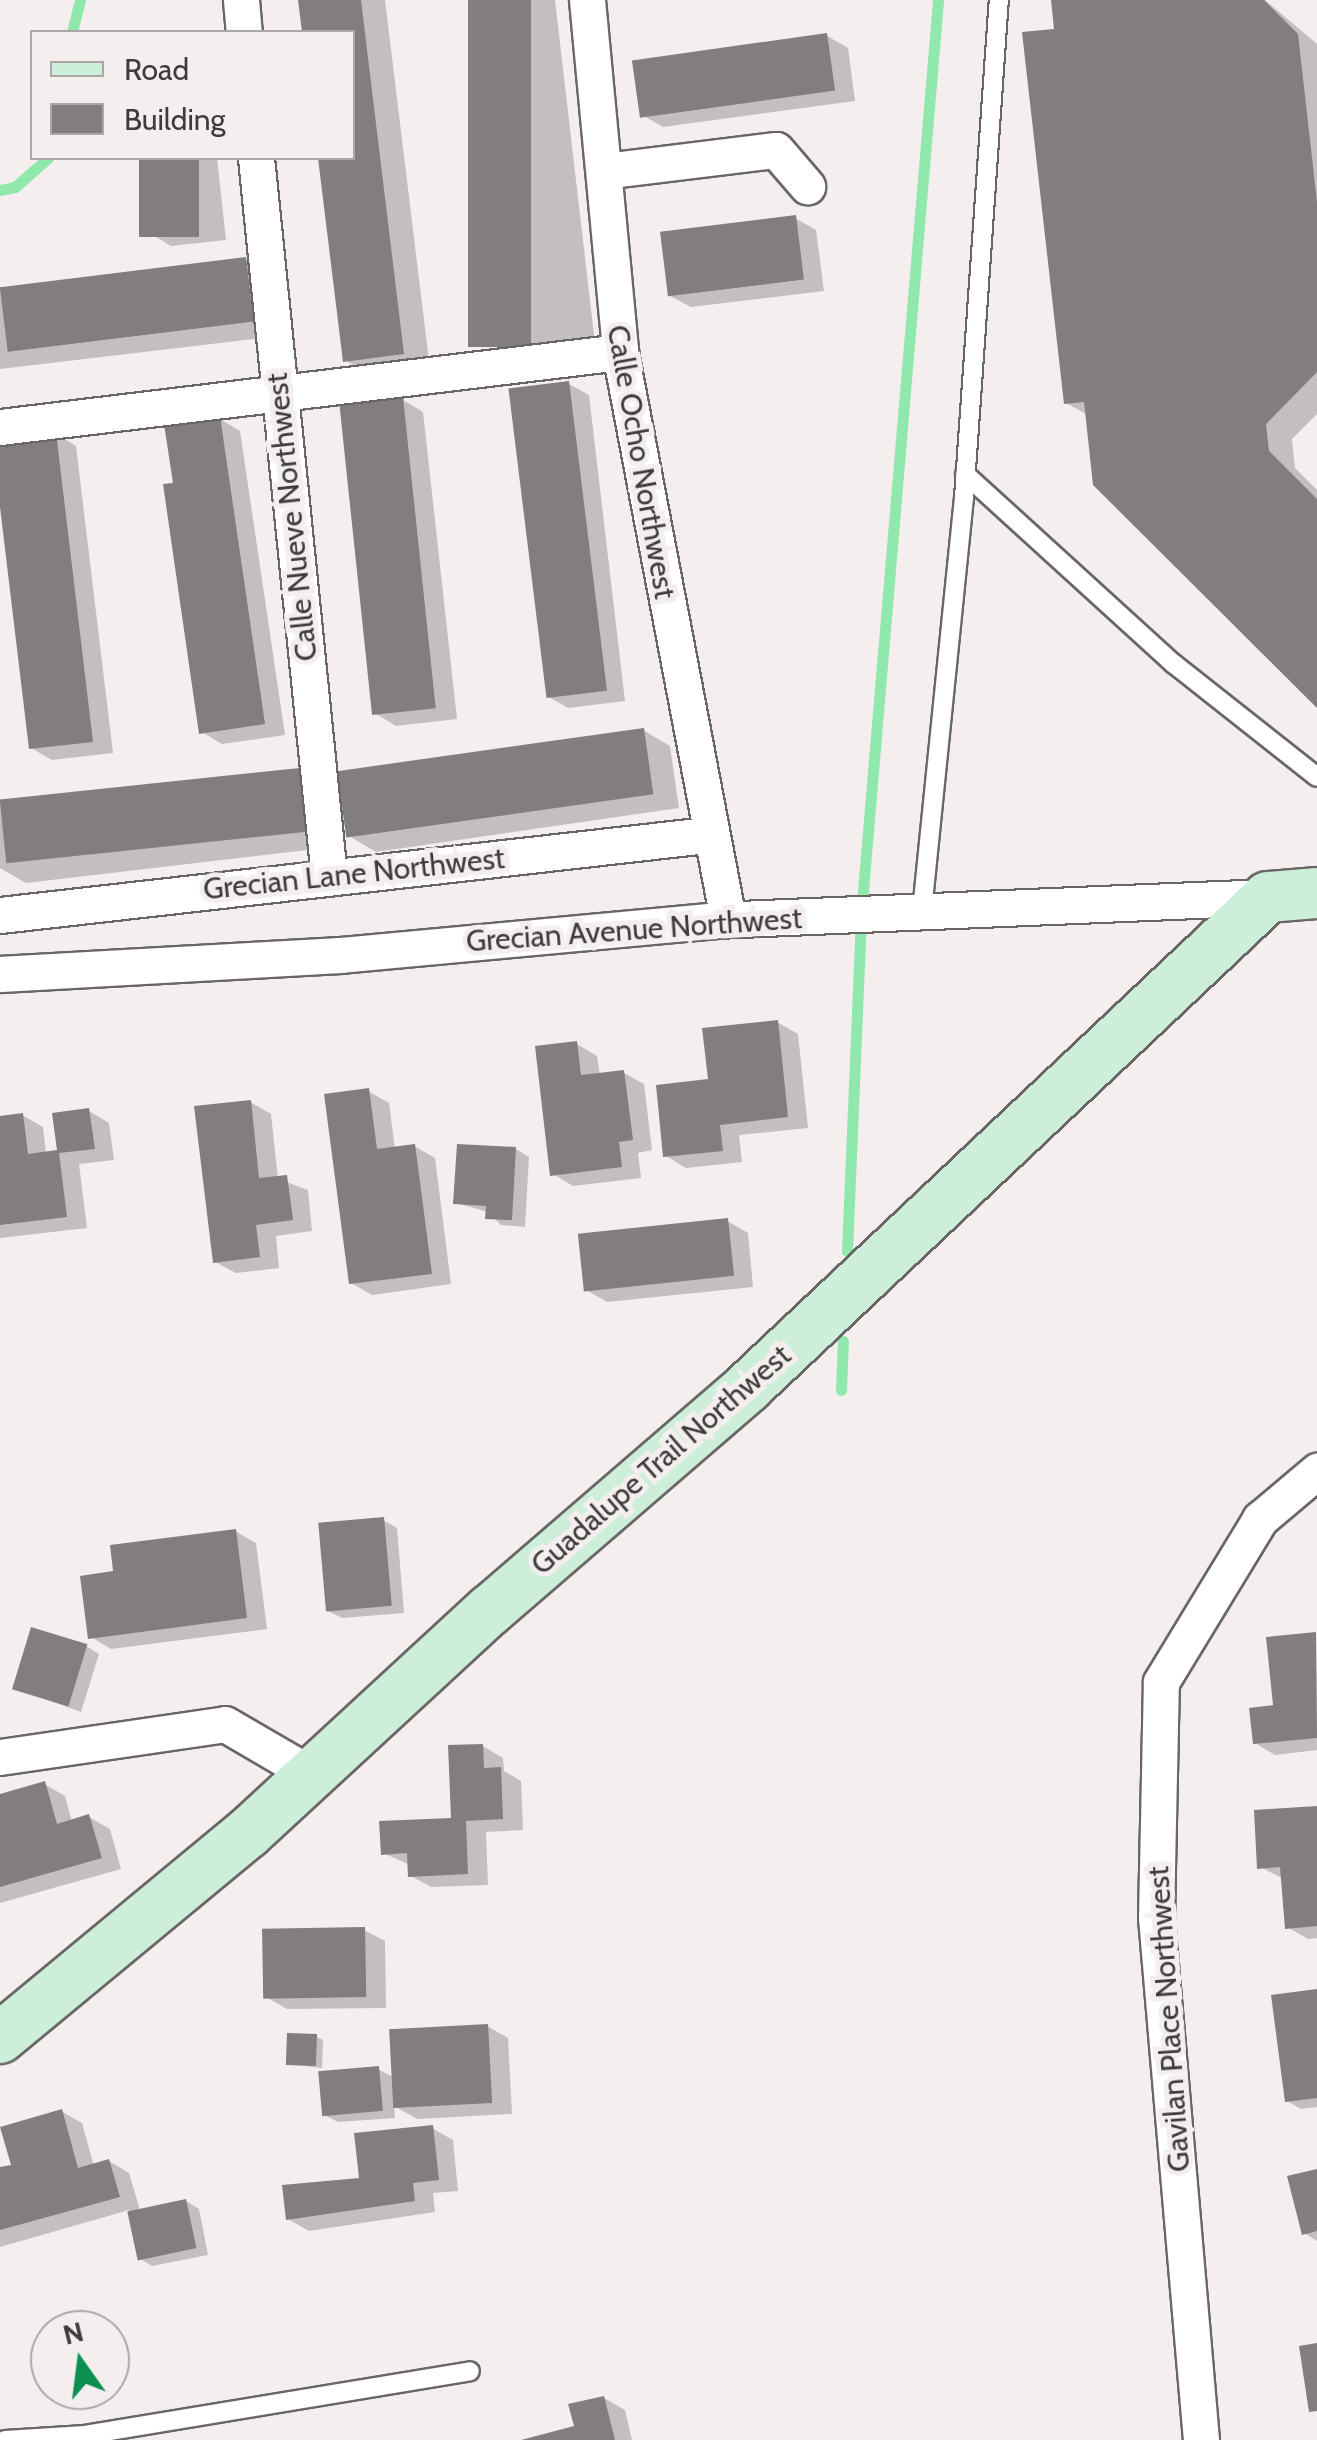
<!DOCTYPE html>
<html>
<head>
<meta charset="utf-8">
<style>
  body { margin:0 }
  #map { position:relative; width:1317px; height:2440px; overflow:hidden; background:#f4efee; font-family:Cabin,sans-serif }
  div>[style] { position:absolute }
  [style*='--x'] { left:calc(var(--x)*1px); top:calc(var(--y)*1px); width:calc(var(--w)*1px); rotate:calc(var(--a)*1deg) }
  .shadow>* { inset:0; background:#0003 }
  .stream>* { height:11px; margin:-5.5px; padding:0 5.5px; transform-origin:5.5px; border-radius:5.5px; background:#91e8ad }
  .building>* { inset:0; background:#827e7d; transform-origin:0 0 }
  .roads { filter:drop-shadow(2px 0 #6a6666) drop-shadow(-2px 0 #6a6666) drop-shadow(0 2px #6a6666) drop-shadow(0 -2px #6a6666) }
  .lane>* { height:18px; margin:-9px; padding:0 9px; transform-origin:9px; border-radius:9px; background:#fff }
  .street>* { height:35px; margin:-17.5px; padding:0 17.5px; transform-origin:17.5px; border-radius:17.5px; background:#fff }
  .secondary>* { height:50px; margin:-25px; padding:0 25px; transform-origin:25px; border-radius:25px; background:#cdeed9 }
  span { translate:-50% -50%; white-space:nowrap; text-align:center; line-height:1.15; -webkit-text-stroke:10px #f4efee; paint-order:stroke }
  .street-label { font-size:30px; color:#3d3c3b }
  .legend { position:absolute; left:30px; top:30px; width:325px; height:130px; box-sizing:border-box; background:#f4efee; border:2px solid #aba7a6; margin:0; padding:12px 18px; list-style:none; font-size:30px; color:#3d3c3b }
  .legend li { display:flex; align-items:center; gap:20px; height:50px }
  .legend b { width:50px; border:2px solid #aba7a6 }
  .north { position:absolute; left:30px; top:2310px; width:100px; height:100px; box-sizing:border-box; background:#f4efee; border:2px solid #aba7a6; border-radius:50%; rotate:346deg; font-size:28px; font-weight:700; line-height:40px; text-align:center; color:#3d3c3b }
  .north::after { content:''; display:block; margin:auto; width:35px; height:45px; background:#0a904f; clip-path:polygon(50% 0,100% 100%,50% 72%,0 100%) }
</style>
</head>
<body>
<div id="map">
  <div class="shadow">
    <i style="clip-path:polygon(301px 0,385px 0,430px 369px,372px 376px,345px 360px,320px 158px,352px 158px,352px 32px,305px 32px)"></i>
    <i style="clip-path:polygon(471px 0,555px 0,596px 352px,538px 359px,511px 343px)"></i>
    <i style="clip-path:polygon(1053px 0,1265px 0,1317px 44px,1317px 414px,1292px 439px,1295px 468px,1317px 490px,1317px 704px,1088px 415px,1066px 403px)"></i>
    <i style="clip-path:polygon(827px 36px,848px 48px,855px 101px,663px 127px,642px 115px)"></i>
    <i style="clip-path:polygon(142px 158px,217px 158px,226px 240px,171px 246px,151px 234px)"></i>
    <i style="clip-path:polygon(795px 218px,816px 230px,824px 291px,691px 307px,670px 296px)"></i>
    <i style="clip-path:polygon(246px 260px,272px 275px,280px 336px,0 369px,0 289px)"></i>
    <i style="clip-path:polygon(569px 384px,589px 395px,625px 701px,568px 708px,547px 696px)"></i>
    <i style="clip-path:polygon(403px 400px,423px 412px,457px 719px,396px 726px,376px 714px)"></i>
    <i style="clip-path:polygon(220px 419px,240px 431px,285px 735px,222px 744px,202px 732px,176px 485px)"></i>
    <i style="clip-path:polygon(56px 434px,76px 446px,113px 753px,52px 760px,31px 748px,0 486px)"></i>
    <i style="clip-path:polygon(643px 730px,670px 746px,679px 808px,376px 852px,349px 836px)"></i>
    <i style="clip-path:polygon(299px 770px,326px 786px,333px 847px,26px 883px,0 868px,0 806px)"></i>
    <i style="clip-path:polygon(777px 1022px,798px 1034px,808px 1128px,739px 1135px,742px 1162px,686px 1168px,666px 1156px,711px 1081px)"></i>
    <i style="clip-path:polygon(577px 1044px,597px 1056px,600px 1076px,624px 1073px,644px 1084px,652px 1150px,638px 1153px,641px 1178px,573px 1186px,553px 1174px)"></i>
    <i style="clip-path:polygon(368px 1091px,389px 1103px,395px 1149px,414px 1146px,435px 1158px,451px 1284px,372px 1295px,351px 1283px)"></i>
    <i style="clip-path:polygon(250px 1102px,271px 1114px,278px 1179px,308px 1190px,312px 1231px,276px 1236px,279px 1268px,236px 1273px,215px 1262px)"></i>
    <i style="clip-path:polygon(89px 1111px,109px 1123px,114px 1160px,79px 1164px,87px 1228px,0 1238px,0 1118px,22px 1115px,43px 1127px,46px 1154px,59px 1152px)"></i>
    <i style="clip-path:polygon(516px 1149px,529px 1157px,525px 1227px,501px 1225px,488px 1212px,456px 1203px)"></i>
    <i style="clip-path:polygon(727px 1221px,748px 1233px,753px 1287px,607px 1302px,586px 1290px)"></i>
    <i style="clip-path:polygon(383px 1520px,397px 1528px,404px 1613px,342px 1618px,328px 1611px)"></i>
    <i style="clip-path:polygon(235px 1531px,256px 1543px,267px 1629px,111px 1649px,91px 1637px,116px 1573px)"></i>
    <i style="clip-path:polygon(1316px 1635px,1317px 1750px,1275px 1755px,1255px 1743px)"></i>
    <i style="clip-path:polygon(86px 1646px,99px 1654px,81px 1712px,14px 1688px)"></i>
    <i style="clip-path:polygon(483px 1746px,503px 1758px,504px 1771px,521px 1781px,523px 1830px,486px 1832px,488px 1885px,431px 1887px,411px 1876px,410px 1865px,383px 1853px,454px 1820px)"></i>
    <i style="clip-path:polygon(44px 1784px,65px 1796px,72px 1822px,89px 1817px,110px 1829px,121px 1869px,0 1903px,0 1797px)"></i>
    <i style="clip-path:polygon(1317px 1808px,1317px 1938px,1308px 1939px,1287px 1927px,1284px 1879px,1260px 1867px)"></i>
    <i style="clip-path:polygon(364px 1930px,385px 1941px,386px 2008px,287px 2009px,266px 1997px)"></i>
    <i style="clip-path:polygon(1317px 1991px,1317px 2107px,1301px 2109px,1287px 2101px)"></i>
    <i style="clip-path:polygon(487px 2026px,508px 2038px,512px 2114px,417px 2119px,394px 2106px,395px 2118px,338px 2122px,324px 2115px,378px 2069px,395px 2078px)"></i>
    <i style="clip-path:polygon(317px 2037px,323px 2040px,322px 2068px,288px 2064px)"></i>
    <i style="clip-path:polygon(61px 2111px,82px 2123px,94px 2166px,109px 2161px,129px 2173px,140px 2210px,186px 2201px,199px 2209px,208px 2255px,152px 2266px,139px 2258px,129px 2210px,0 2247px,0 2170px,14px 2166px)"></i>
    <i style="clip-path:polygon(432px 2128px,453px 2140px,458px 2191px,433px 2193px,435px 2212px,309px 2231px,288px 2219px,361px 2180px)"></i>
    <i style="clip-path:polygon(1317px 2171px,1317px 2241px,1304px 2233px)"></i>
    <i style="clip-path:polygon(604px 2398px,625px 2410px,632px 2440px,525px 2440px,577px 2428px)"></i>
  </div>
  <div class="stream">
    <i style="--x:72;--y:32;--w:33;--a:-76"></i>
    <i style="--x:0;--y:190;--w:15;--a:-11"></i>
    <i style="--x:15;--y:187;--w:44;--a:-41.3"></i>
    <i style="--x:847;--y:1251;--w:337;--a:-87.6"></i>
    <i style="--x:861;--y:914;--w:917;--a:-85.18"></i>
    <i style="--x:841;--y:1390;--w:49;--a:-87.7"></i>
  </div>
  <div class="building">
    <i style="clip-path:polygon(298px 0,361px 0,404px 354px,343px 362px,318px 158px,352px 158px,352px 32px,302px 32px)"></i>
    <i style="left:468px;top:0;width:63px;height:347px"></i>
    <i style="clip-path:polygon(1051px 0,1264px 0,1298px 34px,1317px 202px,1317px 372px,1266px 424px,1269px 451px,1317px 499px,1317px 708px,1093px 485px,1084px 402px,1064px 404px,1022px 32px,1054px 29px)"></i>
    <i style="left:827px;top:33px;width:58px;height:197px;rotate:82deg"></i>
    <i style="left:139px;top:158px;width:60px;height:79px"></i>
    <i style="left:796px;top:215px;width:65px;height:137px;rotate:83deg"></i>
    <i style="left:246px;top:257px;width:65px;height:248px;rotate:83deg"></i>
    <i style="left:569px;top:381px;width:312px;height:61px;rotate:83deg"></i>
    <i style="left:403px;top:397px;width:313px;height:64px;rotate:84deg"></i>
    <i style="clip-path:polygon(220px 416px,265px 724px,199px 734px,163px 484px,173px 483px,164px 424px)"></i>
    <i style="clip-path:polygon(56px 432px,93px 742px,29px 749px,0 507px,0 439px)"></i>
    <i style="left:644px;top:728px;width:67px;height:310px;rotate:82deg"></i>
    <i style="left:300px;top:768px;width:64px;height:302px;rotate:84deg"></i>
    <i style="clip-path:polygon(778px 1020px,788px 1117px,720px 1125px,723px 1151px,663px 1157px,656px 1085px,708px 1079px,702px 1028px)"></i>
    <i style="clip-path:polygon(577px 1041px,581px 1075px,624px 1070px,633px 1140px,619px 1142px,622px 1167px,550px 1176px,535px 1046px)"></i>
    <i style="clip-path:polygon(369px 1088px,377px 1149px,415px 1144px,432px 1274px,349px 1284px,324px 1094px)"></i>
    <i style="clip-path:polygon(251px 1100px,259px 1178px,287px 1175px,293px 1220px,256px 1225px,260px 1257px,213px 1263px,194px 1106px)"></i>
    <i style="clip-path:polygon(89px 1108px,95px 1149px,59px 1153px,67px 1217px,0 1225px,0 1116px,23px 1113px,28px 1154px,57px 1150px,52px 1113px)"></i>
    <i style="clip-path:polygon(457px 1144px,516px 1147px,512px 1220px,485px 1219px,486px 1206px,453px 1204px)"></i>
    <i style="left:728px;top:1218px;width:58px;height:151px;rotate:84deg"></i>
    <i style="left:384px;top:1517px;width:89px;height:66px;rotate:85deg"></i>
    <i style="clip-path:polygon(236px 1529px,247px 1618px,88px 1639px,80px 1576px,113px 1571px,110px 1545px)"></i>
    <i style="left:31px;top:1627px;width:59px;height:65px;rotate:17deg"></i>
    <i style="clip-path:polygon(1316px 1632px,1317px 1738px,1253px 1744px,1249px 1708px,1273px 1705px,1266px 1637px)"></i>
    <i style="clip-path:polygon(483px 1744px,484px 1768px,501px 1767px,503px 1819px,466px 1821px,468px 1874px,408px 1877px,407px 1853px,381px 1855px,379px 1821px,451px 1818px,448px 1745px)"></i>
    <i style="clip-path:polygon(45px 1781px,57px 1824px,89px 1814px,102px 1858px,0 1887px,0 1794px)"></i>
    <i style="clip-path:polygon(1317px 1806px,1317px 1926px,1285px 1929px,1280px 1867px,1257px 1869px,1254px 1810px)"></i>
    <i style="left:365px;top:1927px;width:70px;height:103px;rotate:89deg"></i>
    <i style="clip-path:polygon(1317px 1989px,1317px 2098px,1285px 2102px,1271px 1995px)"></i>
    <i style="left:488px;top:2024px;width:79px;height:99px;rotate:87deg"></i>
    <i style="left:287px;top:2033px;width:30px;height:32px;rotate:2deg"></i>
    <i style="left:379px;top:2066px;width:45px;height:61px;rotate:85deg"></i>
    <i style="clip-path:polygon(62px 2109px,78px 2168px,109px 2159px,120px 2197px,0 2230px,0 2167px,11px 2165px,0 2127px)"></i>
    <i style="clip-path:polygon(433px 2125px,439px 2180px,413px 2183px,415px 2201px,286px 2220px,282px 2185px,359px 2178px,354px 2133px)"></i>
    <i style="clip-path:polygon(1317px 2169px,1317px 2231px,1302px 2235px,1287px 2176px)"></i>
    <i style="left:186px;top:2199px;width:50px;height:60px;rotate:78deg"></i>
    <i style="clip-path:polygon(1317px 2343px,1317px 2411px,1309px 2412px,1299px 2346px)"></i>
    <i style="clip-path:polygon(604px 2396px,615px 2440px,521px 2440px,574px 2426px,568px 2404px)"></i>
  </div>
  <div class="roads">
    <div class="lane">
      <i style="--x:965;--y:474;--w:282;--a:42.3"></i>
      <i style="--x:1174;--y:664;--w:182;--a:38.3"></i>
      <i style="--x:922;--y:911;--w:415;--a:-84.2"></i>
      <i style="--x:964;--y:498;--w:499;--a:-86"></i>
      <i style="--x:5;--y:2440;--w:80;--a:-3.6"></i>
      <i style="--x:85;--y:2435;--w:390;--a:-9.4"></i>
    </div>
    <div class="street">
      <i style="--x:241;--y:0;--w:32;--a:85"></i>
      <i style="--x:587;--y:0;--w:354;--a:84.6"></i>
      <i style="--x:620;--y:352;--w:577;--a:79.22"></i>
      <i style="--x:256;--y:158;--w:723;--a:84.2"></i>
      <i style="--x:604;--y:171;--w:173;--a:-7"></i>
      <i style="--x:776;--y:150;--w:48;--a:49.3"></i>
      <i style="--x:0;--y:427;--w:625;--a:-6.9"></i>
      <i style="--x:0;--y:915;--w:712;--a:-6.46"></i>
      <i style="--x:0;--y:974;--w:341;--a:-3.2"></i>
      <i style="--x:340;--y:955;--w:377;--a:-5.3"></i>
      <i style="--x:715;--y:920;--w:553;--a:-2.38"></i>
      <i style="--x:0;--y:1757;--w:227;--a:-8.3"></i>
      <i style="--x:225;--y:1724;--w:99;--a:30.2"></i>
      <i style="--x:1201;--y:2440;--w:525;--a:-94.92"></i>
      <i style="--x:1156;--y:1917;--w:235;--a:-88.8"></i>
      <i style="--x:1161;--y:1682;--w:191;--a:-58.7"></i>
      <i style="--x:1260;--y:1519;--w:75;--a:-40.1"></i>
    </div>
    <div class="secondary">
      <i style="--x:0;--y:2038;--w:322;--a:-39.6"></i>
      <i style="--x:248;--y:1833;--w:329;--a:-42.7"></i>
      <i style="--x:490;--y:1610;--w:341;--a:-40.8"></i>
      <i style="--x:748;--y:1387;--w:714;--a:-43.3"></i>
      <i style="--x:1268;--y:897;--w:49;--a:-4.7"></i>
    </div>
  </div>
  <div class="street-label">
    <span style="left:641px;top:462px;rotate:80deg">Calle Ocho Northwest</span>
    <span style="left:292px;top:517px;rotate:-96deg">Calle Nueve Northwest</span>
    <span style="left:354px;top:874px;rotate:-6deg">Grecian Lane Northwest</span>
    <span style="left:634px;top:930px;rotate:-4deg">Grecian Avenue Northwest</span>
    <span style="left:661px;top:1460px;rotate:-41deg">Guadalupe Trail Northwest</span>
    <span style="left:1169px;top:2019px;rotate:-94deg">Gavilan Place Northwest</span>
  </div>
  <ul class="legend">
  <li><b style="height:12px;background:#cdeed9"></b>Road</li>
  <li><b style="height:28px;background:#827e7d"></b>Building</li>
  </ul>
  <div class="north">N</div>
</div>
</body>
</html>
